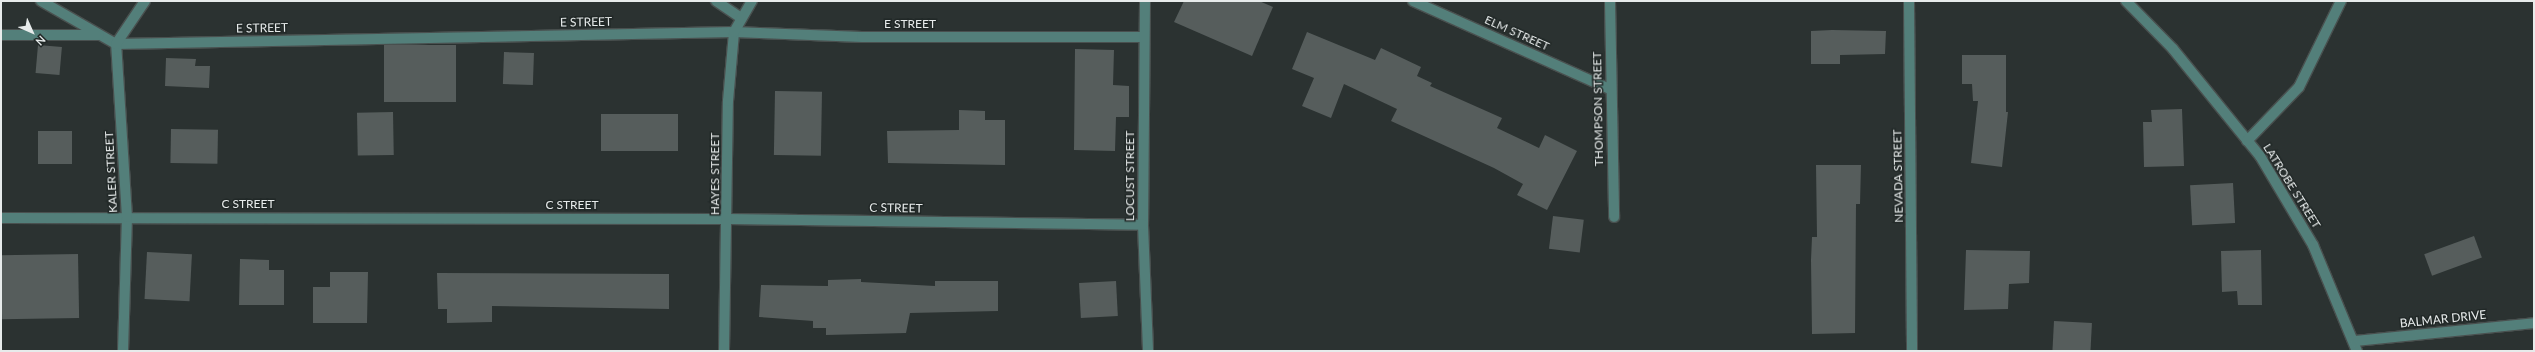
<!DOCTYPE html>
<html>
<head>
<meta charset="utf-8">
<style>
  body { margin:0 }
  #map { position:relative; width:2535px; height:352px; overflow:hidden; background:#2b3231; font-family:Lato,sans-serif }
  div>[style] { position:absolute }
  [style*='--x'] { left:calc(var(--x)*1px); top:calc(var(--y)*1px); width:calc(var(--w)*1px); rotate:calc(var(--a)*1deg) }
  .building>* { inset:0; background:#565d5c; transform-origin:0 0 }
  .roads { filter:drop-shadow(1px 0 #49504f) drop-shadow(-1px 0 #49504f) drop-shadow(0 1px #49504f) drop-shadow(0 -1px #49504f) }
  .minor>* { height:10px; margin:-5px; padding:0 5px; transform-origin:5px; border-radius:5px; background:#537f7a }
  span { translate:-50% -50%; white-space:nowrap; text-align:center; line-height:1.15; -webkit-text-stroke:3px #212827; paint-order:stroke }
  .street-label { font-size:12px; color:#e7ebeb }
  .frame { position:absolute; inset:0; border:2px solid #e7ebeb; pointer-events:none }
  .north { position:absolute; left:12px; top:12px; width:40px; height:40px; -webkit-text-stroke:3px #212827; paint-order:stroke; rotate:135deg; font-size:11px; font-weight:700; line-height:16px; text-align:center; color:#e7ebeb }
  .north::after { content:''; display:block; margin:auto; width:14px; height:18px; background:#e7ebeb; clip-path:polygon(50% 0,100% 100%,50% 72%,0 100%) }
</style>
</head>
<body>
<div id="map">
  <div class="building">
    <i style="clip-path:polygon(1184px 1px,1259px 1px,1273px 7px,1252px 56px,1174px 22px)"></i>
    <i style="clip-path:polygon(1832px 30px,1886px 31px,1885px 54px,1840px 55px,1840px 64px,1811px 64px,1811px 31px)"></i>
    <i style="clip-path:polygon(1307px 32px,1375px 60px,1381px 48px,1421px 67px,1417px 76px,1432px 83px,1430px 86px,1502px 118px,1497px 128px,1539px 148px,1545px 135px,1577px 151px,1547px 210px,1517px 195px,1523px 184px,1494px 168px,1391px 121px,1397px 109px,1344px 84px,1331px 118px,1302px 106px,1314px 78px,1292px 69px)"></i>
    <i style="left:38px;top:45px;width:24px;height:28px;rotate:5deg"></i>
    <i style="left:456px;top:45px;width:57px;height:72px;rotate:90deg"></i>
    <i style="clip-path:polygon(1075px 49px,1114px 50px,1113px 85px,1129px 86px,1129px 117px,1116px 117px,1115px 151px,1074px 150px)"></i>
    <i style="left:504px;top:52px;width:30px;height:32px;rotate:2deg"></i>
    <i style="clip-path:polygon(1962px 55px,2006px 55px,2006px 112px,2008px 112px,2002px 167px,1971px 163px,1978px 101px,1973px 101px,1972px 84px,1962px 84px)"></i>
    <i style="clip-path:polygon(166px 58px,196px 59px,195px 66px,210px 66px,209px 88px,165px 86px)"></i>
    <i style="left:775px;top:91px;width:47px;height:64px;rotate:1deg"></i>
    <i style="clip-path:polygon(2182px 109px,2184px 166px,2144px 167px,2143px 122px,2152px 122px,2151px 110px)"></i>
    <i style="clip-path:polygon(959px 110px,985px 111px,985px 120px,1005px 120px,1005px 165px,888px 163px,887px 131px,959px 130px)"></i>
    <i style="left:393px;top:112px;width:43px;height:36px;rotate:89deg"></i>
    <i style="left:601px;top:114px;width:77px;height:37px"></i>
    <i style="left:171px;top:129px;width:47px;height:34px;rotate:1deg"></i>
    <i style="left:38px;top:131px;width:34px;height:33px"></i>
    <i style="clip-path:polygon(1816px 165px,1861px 165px,1860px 204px,1856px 204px,1855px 333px,1812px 334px,1811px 260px,1812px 237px,1817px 237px)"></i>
    <i style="left:2233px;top:183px;width:40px;height:43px;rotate:87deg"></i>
    <i style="left:1553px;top:216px;width:31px;height:33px;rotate:7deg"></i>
    <i style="left:2474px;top:236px;width:23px;height:53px;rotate:70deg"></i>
    <i style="clip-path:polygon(1966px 250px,2030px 251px,2029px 283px,2009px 284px,2008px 309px,1964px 310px)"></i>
    <i style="clip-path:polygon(2261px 250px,2262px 305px,2238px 305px,2237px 291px,2222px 292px,2221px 251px)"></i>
    <i style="left:147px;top:252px;width:45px;height:47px;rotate:3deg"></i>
    <i style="left:78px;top:254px;width:64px;height:77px;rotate:89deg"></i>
    <i style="clip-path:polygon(240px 259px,269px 260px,269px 270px,284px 270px,284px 305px,239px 305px)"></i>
    <i style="clip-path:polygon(330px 272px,368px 272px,367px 323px,313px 323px,313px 287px,330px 287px)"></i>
    <i style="clip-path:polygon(437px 273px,669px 274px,669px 309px,492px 306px,492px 322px,447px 323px,447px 309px,438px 309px)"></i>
    <i style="clip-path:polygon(861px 279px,861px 282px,935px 286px,935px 281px,998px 281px,998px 311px,910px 313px,906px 333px,826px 335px,826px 328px,813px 328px,813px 321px,759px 317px,761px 285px,828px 286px,828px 280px)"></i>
    <i style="left:1116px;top:281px;width:35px;height:37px;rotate:87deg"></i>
    <i style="left:2054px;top:321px;width:38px;height:30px;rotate:3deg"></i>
  </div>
  <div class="roads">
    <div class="minor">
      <i style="--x:41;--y:1;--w:86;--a:29.8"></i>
      <i style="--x:116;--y:44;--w:618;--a:-1.11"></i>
      <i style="--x:734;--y:32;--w:128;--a:2.2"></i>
      <i style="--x:862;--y:37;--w:280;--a:0"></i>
      <i style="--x:716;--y:1;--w:30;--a:34"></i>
      <i style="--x:1145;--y:1;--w:224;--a:90.5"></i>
      <i style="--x:1143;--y:225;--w:126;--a:87.7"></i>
      <i style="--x:1413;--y:1;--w:216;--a:24.1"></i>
      <i style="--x:1610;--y:1;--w:216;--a:88.9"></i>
      <i style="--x:1909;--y:1;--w:350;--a:89.5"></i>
      <i style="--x:2126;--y:1;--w:67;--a:45.6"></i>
      <i style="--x:2173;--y:49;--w:138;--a:50.9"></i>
      <i style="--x:2260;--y:156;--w:104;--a:59.2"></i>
      <i style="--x:2313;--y:245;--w:115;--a:67.5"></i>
      <i style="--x:1;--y:35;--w:98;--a:0"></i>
      <i style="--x:2247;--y:141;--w:75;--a:-46.1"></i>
      <i style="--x:2299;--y:87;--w:96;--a:-64"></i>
      <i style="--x:1;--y:218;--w:727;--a:0.08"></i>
      <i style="--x:728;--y:219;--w:415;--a:0.8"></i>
      <i style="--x:2355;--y:341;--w:180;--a:-5.7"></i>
      <i style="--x:123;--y:351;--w:134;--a:-88.3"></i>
      <i style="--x:127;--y:217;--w:173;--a:-93.6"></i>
      <i style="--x:116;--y:44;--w:52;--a:-56"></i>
      <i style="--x:724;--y:351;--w:250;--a:-89.1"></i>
      <i style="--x:728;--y:101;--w:69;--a:-85"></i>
      <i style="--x:734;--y:32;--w:36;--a:-60"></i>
    </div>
  </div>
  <div class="street-label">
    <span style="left:586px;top:22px;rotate:-1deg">E STREET</span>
    <span style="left:910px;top:24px">E STREET</span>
    <span style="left:262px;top:28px;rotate:-1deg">E STREET</span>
    <span style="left:1517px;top:33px;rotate:24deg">ELM STREET</span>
    <span style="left:1598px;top:109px;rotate:-91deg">THOMPSON STREET</span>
    <span style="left:111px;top:172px;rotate:-93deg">KALER STREET</span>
    <span style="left:715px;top:174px;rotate:-90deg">HAYES STREET</span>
    <span style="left:1130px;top:176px;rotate:-90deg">LOCUST STREET</span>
    <span style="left:1898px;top:176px;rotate:-91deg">NEVADA STREET</span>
    <span style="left:2292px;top:186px;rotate:58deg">LATROBE STREET</span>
    <span style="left:248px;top:204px">C STREET</span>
    <span style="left:572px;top:205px">C STREET</span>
    <span style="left:896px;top:208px;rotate:1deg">C STREET</span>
    <span style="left:2443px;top:319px;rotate:-6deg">BALMAR DRIVE</span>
  </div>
  <div class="frame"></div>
  <div class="north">N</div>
</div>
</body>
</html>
